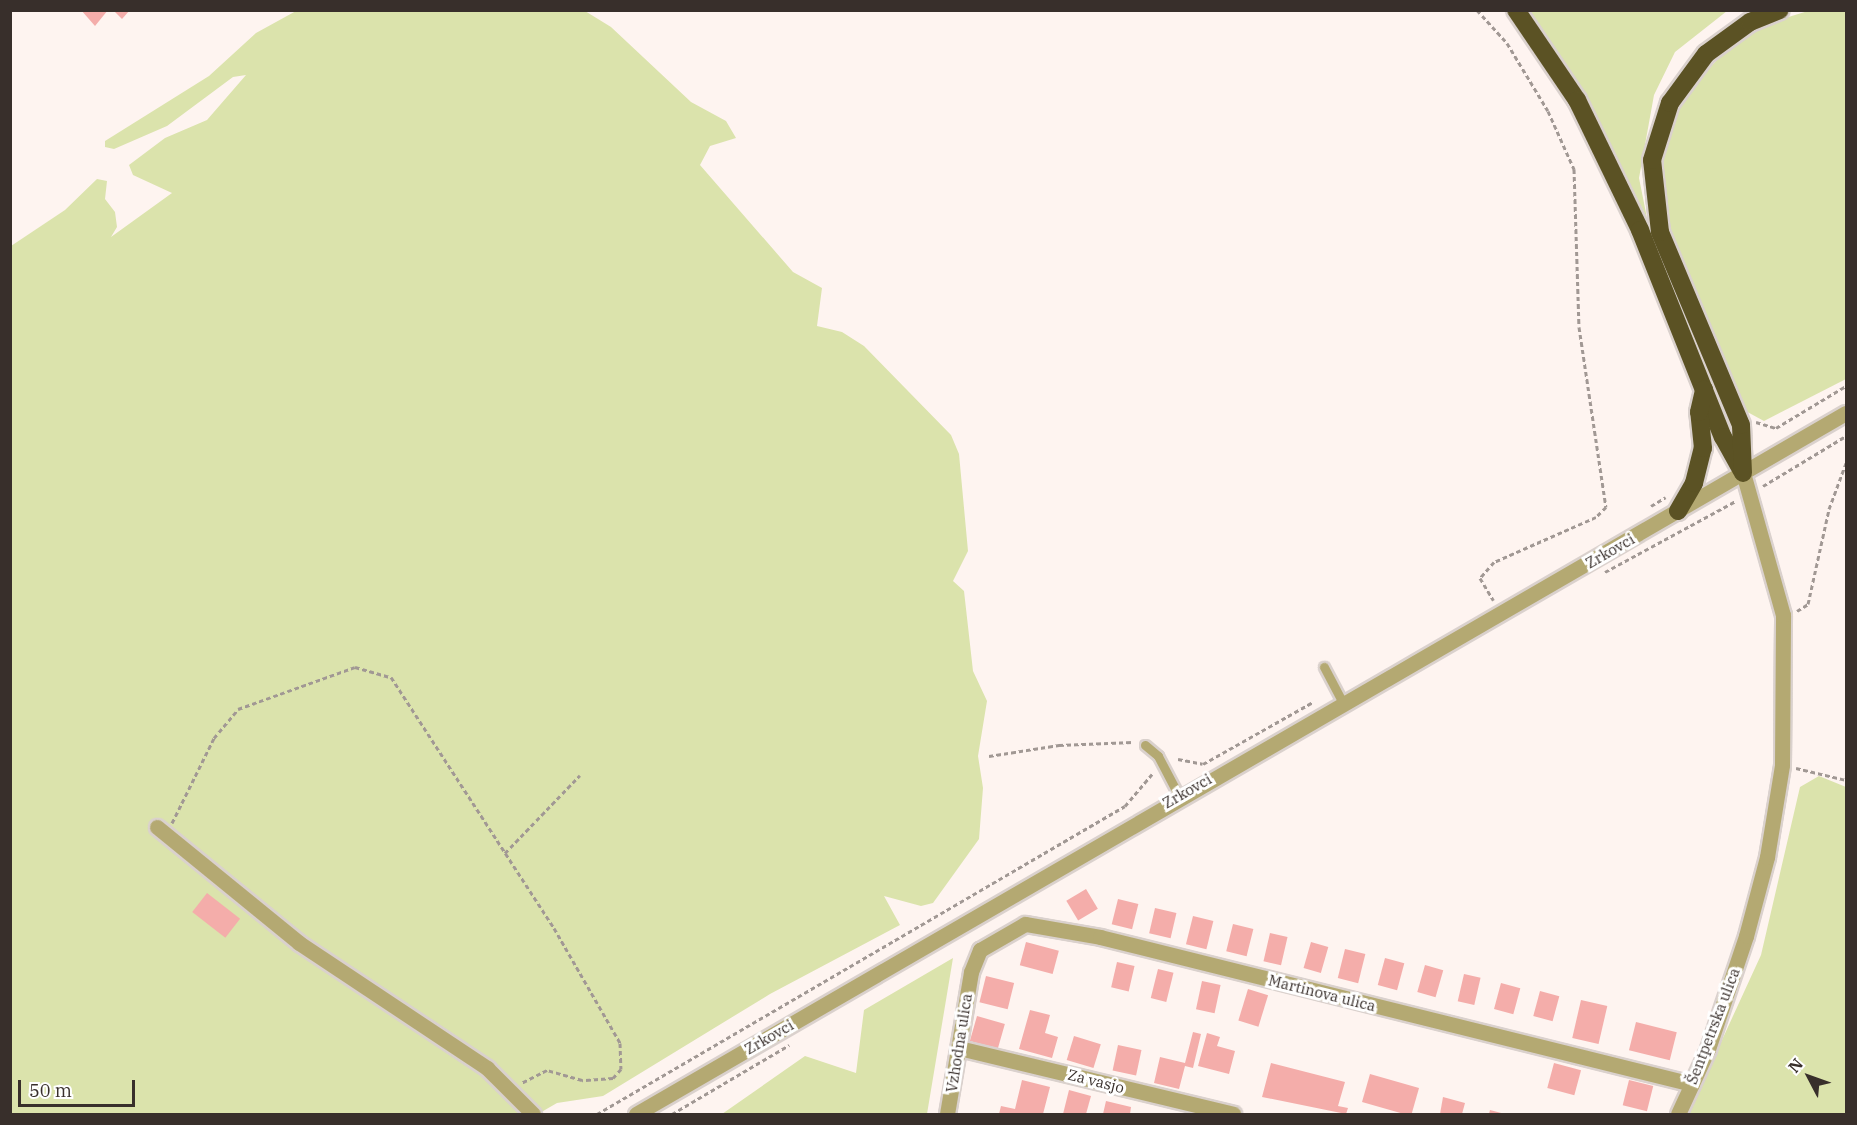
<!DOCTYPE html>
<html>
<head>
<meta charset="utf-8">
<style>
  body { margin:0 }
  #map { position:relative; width:1857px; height:1125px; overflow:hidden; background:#fef4f0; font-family:"IBM Plex Serif",serif }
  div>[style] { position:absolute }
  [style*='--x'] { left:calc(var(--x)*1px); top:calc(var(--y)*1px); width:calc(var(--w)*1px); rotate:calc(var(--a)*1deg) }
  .green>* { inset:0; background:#dbe3ac }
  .building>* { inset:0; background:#f4adaa; transform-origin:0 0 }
  .path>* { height:3px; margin-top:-1.5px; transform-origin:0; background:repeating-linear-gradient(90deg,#a19894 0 4.5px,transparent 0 7.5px) }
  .roads { filter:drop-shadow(2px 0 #dad1cd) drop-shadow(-2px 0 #dad1cd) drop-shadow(0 2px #dad1cd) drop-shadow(0 -2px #dad1cd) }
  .service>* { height:9px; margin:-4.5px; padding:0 4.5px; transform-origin:4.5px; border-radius:4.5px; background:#b4a972 }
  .minor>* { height:15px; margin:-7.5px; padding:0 7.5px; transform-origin:7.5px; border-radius:7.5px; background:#b4a972 }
  .tertiary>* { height:15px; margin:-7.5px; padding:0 7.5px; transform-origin:7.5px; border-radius:7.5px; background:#b4a972 }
  .motorway>* { height:18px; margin:-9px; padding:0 9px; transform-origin:9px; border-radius:9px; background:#5b5224 }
  span { translate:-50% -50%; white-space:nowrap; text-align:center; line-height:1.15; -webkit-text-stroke:6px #fff; paint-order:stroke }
  .street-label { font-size:15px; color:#382f2b }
  .frame { position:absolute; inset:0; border:12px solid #382f2b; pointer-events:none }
  .north { position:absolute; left:1779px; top:1047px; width:60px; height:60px; -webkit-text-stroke:4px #fff; paint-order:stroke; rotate:311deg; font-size:16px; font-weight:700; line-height:24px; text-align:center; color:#382f2b }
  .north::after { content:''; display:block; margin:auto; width:21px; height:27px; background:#382f2b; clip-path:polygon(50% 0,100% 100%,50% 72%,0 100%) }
  .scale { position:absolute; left:18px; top:1080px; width:117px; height:27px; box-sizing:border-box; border:3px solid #382f2b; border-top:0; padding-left:8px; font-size:18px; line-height:21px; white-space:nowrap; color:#382f2b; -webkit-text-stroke:4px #fff; paint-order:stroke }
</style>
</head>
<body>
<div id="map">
  <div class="green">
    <i style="clip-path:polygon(296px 11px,585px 11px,611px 27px,691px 102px,726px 121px,736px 138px,710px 146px,700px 165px,793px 272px,822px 288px,817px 326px,842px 332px,864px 346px,951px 435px,959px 454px,968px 551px,953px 581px,964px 591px,973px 671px,987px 701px,978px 756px,983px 788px,979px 839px,933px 903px,921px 906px,884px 896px,900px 925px,770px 994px,603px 1096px,557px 1103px,538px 1114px,11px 1114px,11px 246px,65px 210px,97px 179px,107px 181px,105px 199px,115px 212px,117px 227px,111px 237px,172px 193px,133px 175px,129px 165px,165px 138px,207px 120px,246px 75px,233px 77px,167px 126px,114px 149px,105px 147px,105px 141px,209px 76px,256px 33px)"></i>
    <i style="clip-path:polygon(1529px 11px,1727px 11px,1675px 52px,1654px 95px,1639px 178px,1647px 218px,1583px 91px)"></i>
    <i style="clip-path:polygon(1808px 11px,1846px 11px,1846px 379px,1764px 421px,1740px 408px,1670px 237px,1660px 195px,1659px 149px,1674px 109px,1728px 47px,1762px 25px)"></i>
    <i style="clip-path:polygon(1819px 776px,1846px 787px,1846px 1114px,1688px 1114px,1761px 955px,1800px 787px)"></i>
    <i style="clip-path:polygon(953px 958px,927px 1114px,722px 1114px,805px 1056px,856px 1073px,864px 1010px)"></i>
  </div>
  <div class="building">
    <i style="clip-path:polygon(81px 10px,108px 10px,95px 26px)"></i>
    <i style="clip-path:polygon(113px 10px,130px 10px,122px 19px)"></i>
    <i style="left:1086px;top:889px;width:23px;height:23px;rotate:59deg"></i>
    <i style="left:207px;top:893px;width:42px;height:24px;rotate:38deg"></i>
    <i style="left:1118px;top:899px;width:21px;height:26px;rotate:14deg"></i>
    <i style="left:1155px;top:908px;width:22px;height:26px;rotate:13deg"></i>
    <i style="left:1193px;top:916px;width:21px;height:29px;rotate:14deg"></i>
    <i style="left:1233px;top:924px;width:21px;height:28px;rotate:14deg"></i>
    <i style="left:1270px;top:933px;width:18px;height:29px;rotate:13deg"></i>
    <i style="left:1026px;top:942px;width:34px;height:24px;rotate:15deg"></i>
    <i style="left:1311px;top:942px;width:18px;height:27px;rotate:16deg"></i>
    <i style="left:1345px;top:949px;width:21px;height:30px;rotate:14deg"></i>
    <i style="left:1385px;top:958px;width:20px;height:28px;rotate:15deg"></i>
    <i style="left:1117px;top:962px;width:18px;height:26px;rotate:13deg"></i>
    <i style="left:1425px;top:965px;width:19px;height:28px;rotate:16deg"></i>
    <i style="left:1158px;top:969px;width:16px;height:30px;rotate:14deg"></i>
    <i style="left:1464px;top:974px;width:17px;height:28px;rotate:13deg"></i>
    <i style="left:986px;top:976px;width:29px;height:27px;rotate:14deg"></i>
    <i style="left:1202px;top:981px;width:19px;height:29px;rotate:12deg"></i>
    <i style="left:1501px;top:983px;width:20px;height:27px;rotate:15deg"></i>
    <i style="left:1248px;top:989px;width:21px;height:33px;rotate:17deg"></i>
    <i style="left:1540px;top:991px;width:20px;height:26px;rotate:15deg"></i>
    <i style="left:1581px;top:1000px;width:27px;height:39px;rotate:13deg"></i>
    <i style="clip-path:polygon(1030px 1010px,1050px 1015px,1045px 1033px,1058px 1037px,1052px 1058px,1019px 1049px)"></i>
    <i style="left:977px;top:1016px;width:29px;height:26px;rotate:16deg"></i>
    <i style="left:1636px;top:1022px;width:42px;height:29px;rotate:14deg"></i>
    <i style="clip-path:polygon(1193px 1032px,1201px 1034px,1193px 1068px,1185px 1066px,1179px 1089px,1154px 1083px,1160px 1057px,1185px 1063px)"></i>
    <i style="clip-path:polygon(1207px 1033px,1220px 1037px,1217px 1046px,1235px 1051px,1229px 1074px,1198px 1066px)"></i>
    <i style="left:1074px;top:1036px;width:28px;height:25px;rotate:17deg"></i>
    <i style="left:1118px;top:1045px;width:24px;height:26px;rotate:12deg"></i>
    <i style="clip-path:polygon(1271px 1063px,1345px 1082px,1338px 1106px,1348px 1108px,1346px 1114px,1262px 1097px)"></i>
    <i style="left:1554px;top:1063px;width:28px;height:26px;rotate:15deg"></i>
    <i style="left:1370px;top:1074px;width:51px;height:29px;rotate:16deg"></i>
    <i style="clip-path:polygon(1022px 1080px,1050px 1087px,1043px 1114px,999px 1114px,1001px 1106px,1015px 1109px)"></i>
    <i style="left:1629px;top:1080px;width:25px;height:26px;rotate:14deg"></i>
    <i style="clip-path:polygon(1069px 1090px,1091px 1096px,1086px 1114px,1063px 1114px)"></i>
    <i style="clip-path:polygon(1443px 1097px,1465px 1103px,1462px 1114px,1440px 1114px)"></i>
    <i style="clip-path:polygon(1106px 1101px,1131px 1107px,1130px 1114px,1103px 1114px)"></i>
    <i style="clip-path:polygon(1490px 1110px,1505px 1114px,1489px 1114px)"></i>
  </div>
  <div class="path">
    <i style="--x:1477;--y:10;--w:45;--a:47.7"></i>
    <i style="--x:1507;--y:43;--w:79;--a:58.9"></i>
    <i style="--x:1548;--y:111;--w:64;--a:65.9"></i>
    <i style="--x:1574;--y:169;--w:158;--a:88.2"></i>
    <i style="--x:1579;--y:327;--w:182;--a:81.5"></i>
    <i style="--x:1606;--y:507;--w:14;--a:135"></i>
    <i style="--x:1596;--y:517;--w:111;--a:156.2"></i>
    <i style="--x:1494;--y:562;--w:21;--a:131"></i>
    <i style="--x:1480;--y:578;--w:26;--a:59"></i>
    <i style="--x:1756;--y:422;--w:21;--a:17"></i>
    <i style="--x:1776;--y:428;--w:82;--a:-31"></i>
    <i style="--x:1763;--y:486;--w:97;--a:-31.1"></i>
    <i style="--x:1651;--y:506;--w:17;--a:-31"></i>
    <i style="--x:1605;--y:572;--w:149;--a:-28.5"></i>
    <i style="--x:1797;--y:611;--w:13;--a:-32"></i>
    <i style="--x:1808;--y:604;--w:97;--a:-77.5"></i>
    <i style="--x:1829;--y:509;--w:49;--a:-69.7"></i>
    <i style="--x:989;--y:756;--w:71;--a:-8.9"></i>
    <i style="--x:1059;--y:745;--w:74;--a:-2.3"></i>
    <i style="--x:1178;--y:759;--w:25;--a:11"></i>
    <i style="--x:1203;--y:764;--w:126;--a:-29.4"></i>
    <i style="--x:1796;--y:768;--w:51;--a:13.5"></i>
    <i style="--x:172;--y:823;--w:95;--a:-63.7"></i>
    <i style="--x:214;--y:738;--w:38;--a:-50"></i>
    <i style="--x:238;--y:709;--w:124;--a:-19.7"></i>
    <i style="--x:355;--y:667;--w:37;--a:16"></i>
    <i style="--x:391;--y:677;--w:299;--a:57"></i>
    <i style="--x:554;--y:928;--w:133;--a:60.1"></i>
    <i style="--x:620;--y:1043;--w:26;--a:88"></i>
    <i style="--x:621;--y:1069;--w:12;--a:132"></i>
    <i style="--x:613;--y:1078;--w:31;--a:176"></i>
    <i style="--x:582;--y:1080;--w:36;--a:-164"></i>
    <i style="--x:547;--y:1070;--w:29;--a:153"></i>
    <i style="--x:505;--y:853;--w:108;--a:-46.1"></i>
    <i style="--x:597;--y:1114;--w:611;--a:-30.26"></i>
    <i style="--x:1125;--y:806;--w:42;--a:-49.8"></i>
    <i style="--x:672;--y:1114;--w:136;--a:-30.5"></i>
  </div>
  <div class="roads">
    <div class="service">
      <i style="--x:1324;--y:667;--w:43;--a:62.2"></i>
      <i style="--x:1145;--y:745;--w:17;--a:40"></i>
      <i style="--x:1158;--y:756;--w:45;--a:62.3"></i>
    </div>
    <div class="minor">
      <i style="--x:157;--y:827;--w:183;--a:39.2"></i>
      <i style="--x:299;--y:943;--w:226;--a:33.6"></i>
      <i style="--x:487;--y:1068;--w:65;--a:45"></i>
      <i style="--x:959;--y:1048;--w:282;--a:13.5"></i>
      <i style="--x:947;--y:1114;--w:144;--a:-80.4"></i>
      <i style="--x:971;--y:972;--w:24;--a:-68"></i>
      <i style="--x:980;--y:950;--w:52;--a:-30"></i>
      <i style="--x:1025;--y:924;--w:76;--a:9.8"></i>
      <i style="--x:1100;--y:937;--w:610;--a:13.95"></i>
    </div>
    <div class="tertiary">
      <i style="--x:636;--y:1114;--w:1398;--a:-30.09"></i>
      <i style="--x:1678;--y:1114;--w:72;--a:-65.2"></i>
      <i style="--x:1708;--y:1049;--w:119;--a:-71.4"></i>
      <i style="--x:1746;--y:936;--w:82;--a:-75.1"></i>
      <i style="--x:1767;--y:857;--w:93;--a:-80.7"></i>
      <i style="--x:1782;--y:765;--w:150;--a:-89.6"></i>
      <i style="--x:1783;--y:615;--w:148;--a:-105.7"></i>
    </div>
    <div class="motorway">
      <i style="--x:1516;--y:10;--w:109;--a:55.9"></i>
      <i style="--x:1577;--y:100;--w:144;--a:64.1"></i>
      <i style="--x:1640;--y:230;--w:223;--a:68.2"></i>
      <i style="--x:1723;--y:437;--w:38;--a:61"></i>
      <i style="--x:1743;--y:473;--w:48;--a:-92.4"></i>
      <i style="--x:1741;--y:425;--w:209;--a:-112.8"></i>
      <i style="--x:1660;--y:232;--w:72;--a:-96.3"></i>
      <i style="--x:1652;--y:160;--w:60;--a:-72.5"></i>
      <i style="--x:1670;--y:103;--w:61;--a:-53.7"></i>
      <i style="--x:1706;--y:54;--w:54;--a:-36"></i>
      <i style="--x:1750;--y:22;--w:32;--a:-22"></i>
      <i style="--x:1678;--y:511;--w:32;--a:-60"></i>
      <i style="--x:1694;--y:483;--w:36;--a:-76"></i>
      <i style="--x:1703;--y:448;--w:36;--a:-96"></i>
      <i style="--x:1699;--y:412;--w:23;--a:-77"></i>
    </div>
  </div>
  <div class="street-label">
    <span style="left:1610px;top:551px;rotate:-30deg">Zrkovci</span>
    <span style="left:1187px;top:791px;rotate:-30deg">Zrkovci</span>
    <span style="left:1322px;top:993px;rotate:14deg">Martinova ulica</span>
    <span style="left:1713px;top:1026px;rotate:-69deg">Šentpetrska ulica</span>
    <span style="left:769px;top:1037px;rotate:-30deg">Zrkovci</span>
    <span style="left:959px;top:1043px;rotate:-81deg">Vzhodna ulica</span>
    <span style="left:1096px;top:1081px;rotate:14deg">Za vasjo</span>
  </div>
  <div class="frame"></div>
  <div class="north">N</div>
  <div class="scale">50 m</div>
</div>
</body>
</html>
